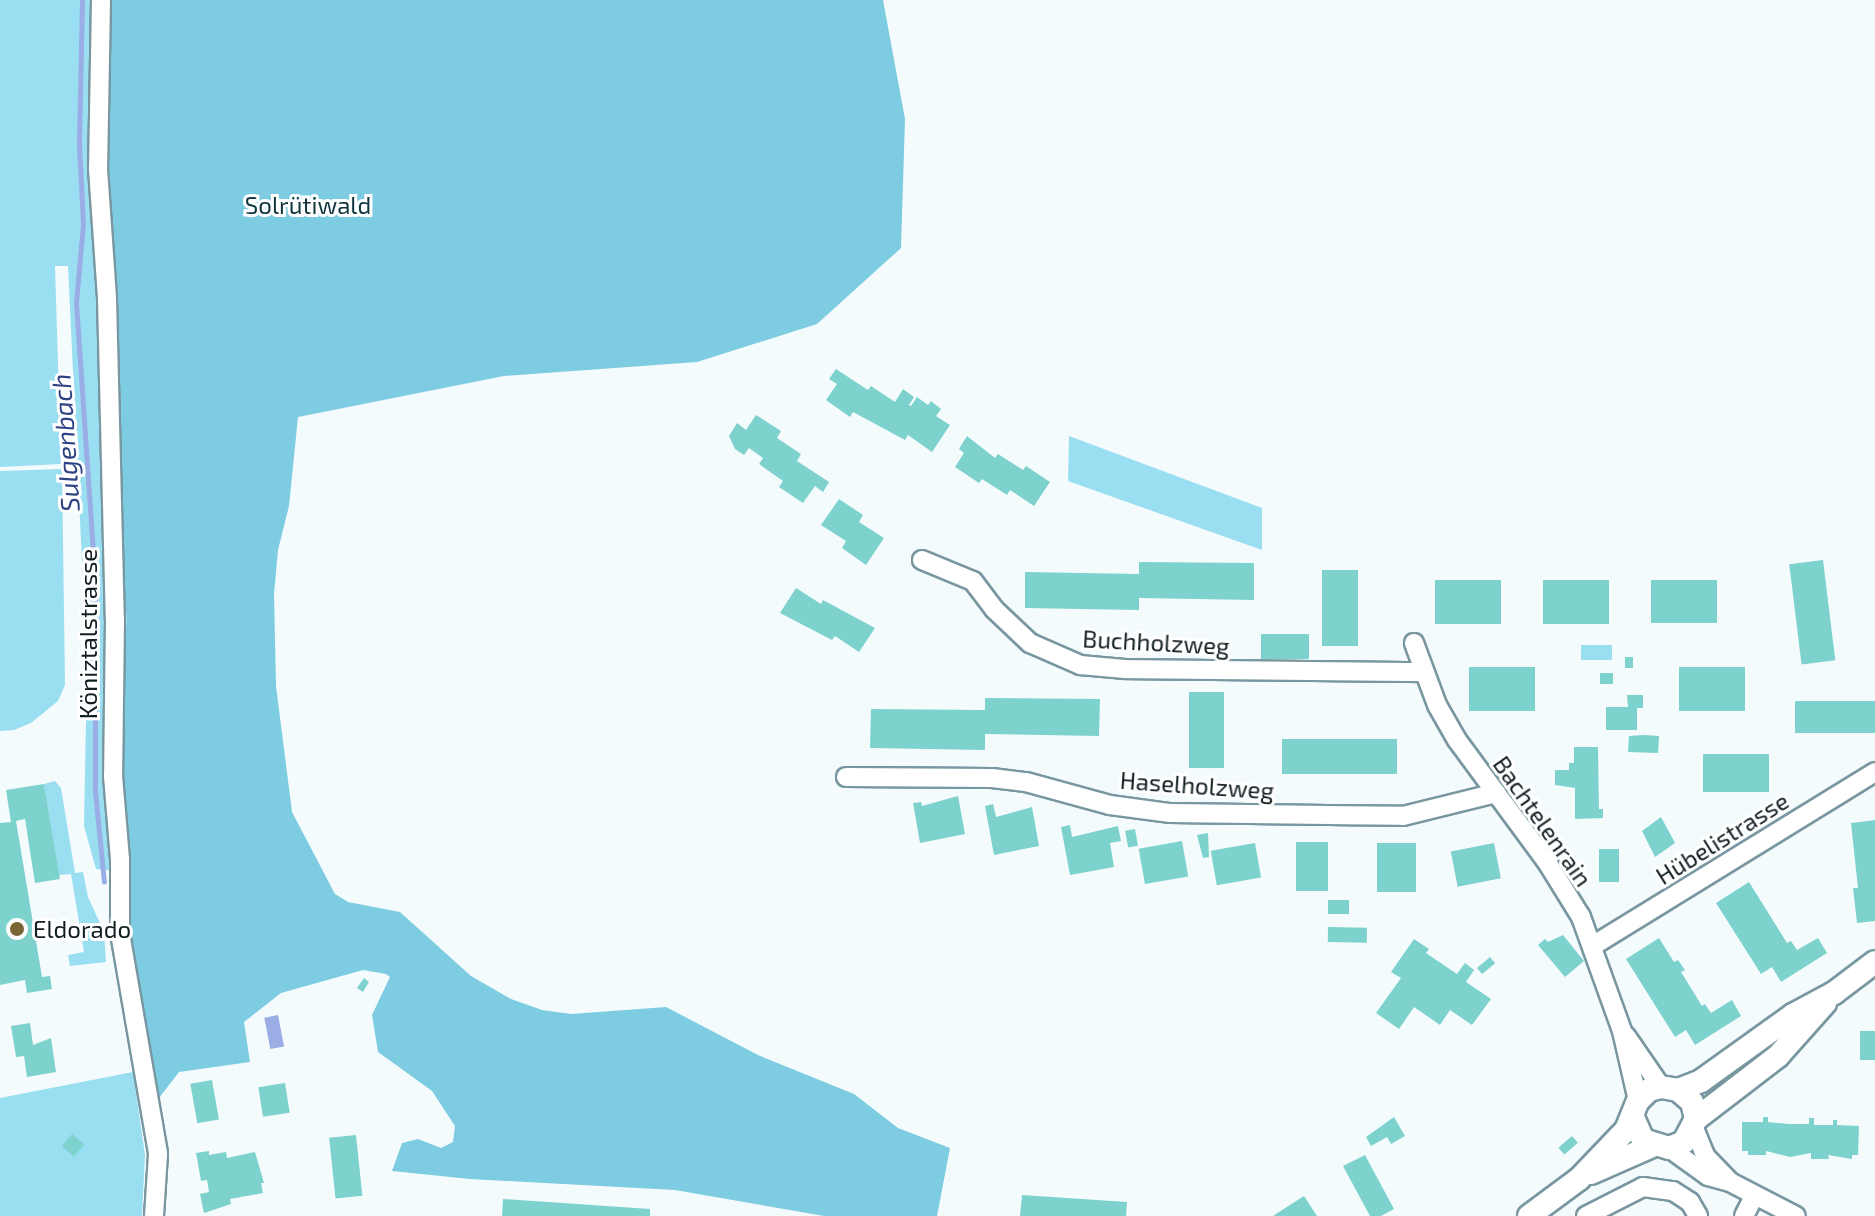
<!DOCTYPE html>
<html>
<head>
<meta charset="utf-8">
<style>
  body { margin:0 }
  #map { position:relative; width:1875px; height:1216px; overflow:hidden; background:#f4fbfd; font-family:"Exo 2",sans-serif }
  div>[style] { position:absolute }
  [style*='--x'] { left:calc(var(--x)*1px); top:calc(var(--y)*1px); width:calc(var(--w)*1px); rotate:calc(var(--a)*1deg) }
  .green>* { inset:0; background:#9adef2; transform-origin:0 0 }
  .forest>* { inset:0; background:#7dcce1 }
  .water>* { inset:0; background:#9aaee5; transform-origin:0 0 }
  .stream>* { height:5px; margin:-2.5px; padding:0 2.5px; transform-origin:2.5px; border-radius:2.5px; background:#9aaee5 }
  .building>* { inset:0; background:#7dd2ce; transform-origin:0 0 }
  .roads { filter:drop-shadow(2px 0 #7997a0) drop-shadow(-2px 0 #7997a0) drop-shadow(0 2px #7997a0) drop-shadow(0 -2px #7997a0) }
  .minor>* { height:18px; margin:-9px; padding:0 9px; transform-origin:9px; border-radius:9px; background:#fff }
  .tertiary>* { height:22px; margin:-11px; padding:0 11px; transform-origin:11px; border-radius:11px; background:#fff }
  .dots>* { width:22px; height:22px; translate:-50% -50%; box-sizing:border-box; border:4px solid #fff; border-radius:50% }
  span { translate:-50% -50%; white-space:nowrap; text-align:center; line-height:1.15; -webkit-text-stroke:6px #fff; paint-order:stroke }
  .park-label { font-size:24px; color:#10363f }
  .street-label { font-size:24px; color:#111d21 }
  .poi-label { font-size:24px; color:#111d21 }
  .left { translate:0 -50%; text-align:left }
  .water-label { font-size:26px; color:#2e4183; font-style:italic }
</style>
</head>
<body>
<div id="map">
  <div class="green">
    <i style="clip-path:polygon(0 0,101px 0,108px 443px,127px 620px,112px 709px,118px 871px,96px 869px,84px 826px,87px 668px,68px 266px,55px 266px,61px 464px,0 467px)"></i>
    <i style="clip-path:polygon(1069px 436px,1262px 508px,1262px 550px,1068px 481px)"></i>
    <i style="clip-path:polygon(62px 469px,65px 685px,58px 701px,31px 723px,14px 730px,0 731px,0 471px)"></i>
    <i style="left:1581px;top:645px;width:31px;height:15px"></i>
    <i style="clip-path:polygon(55px 781px,61px 788px,75px 873px,83px 872px,88px 897px,104px 932px,106px 962px,70px 966px,68px 955px,84px 952px,71px 874px,59px 875px,44px 784px)"></i>
    <i style="clip-path:polygon(1794px 1021px,1776px 1043px,1721px 1088px,1714px 1078px)"></i>
    <i style="clip-path:polygon(133px 1072px,145px 1155px,142px 1216px,0 1216px,0 1098px)"></i>
  </div>
  <div class="forest">
    <i style="clip-path:polygon(101px 0,883px 0,905px 119px,901px 248px,817px 324px,697px 362px,504px 376px,298px 417px,289px 506px,278px 550px,274px 594px,276px 686px,292px 812px,335px 894px,348px 902px,400px 912px,471px 976px,511px 999px,542px 1010px,571px 1014px,666px 1007px,758px 1055px,854px 1094px,898px 1128px,950px 1148px,937px 1216px,824px 1216px,675px 1190px,470px 1179px,392px 1171px,402px 1143px,418px 1139px,441px 1148px,453px 1142px,455px 1126px,432px 1091px,378px 1052px,372px 1015px,390px 977px,386px 974px,363px 970px,281px 993px,244px 1022px,250px 1062px,179px 1072px,159px 1098px,133px 975px,118px 871px,112px 709px,127px 620px,108px 443px)"></i>
  </div>
  <div class="water">
    <i style="left:278px;top:1015px;width:32px;height:14px;rotate:79deg"></i>
  </div>
  <div class="stream">
    <i style="--x:82;--y:0;--w:145;--a:91.2"></i>
    <i style="--x:79;--y:145;--w:79;--a:87.1"></i>
    <i style="--x:83;--y:224;--w:79;--a:95.1"></i>
    <i style="--x:76;--y:303;--w:278;--a:86.1"></i>
    <i style="--x:95;--y:580;--w:211;--a:90"></i>
    <i style="--x:95;--y:791;--w:91;--a:84.4"></i>
  </div>
  <div class="building">
    <i style="clip-path:polygon(836px 369px,868px 390px,871px 386px,895px 402px,903px 389px,914px 397px,909px 405px,911px 406px,917px 397px,928px 405px,931px 401px,941px 409px,936px 416px,950px 425px,932px 452px,908px 435px,905px 440px,853px 412px,850px 417px,826px 400px,837px 384px,829px 379px)"></i>
    <i style="clip-path:polygon(756px 415px,781px 431px,777px 438px,801px 454px,797px 461px,829px 482px,823px 492px,815px 486px,803px 503px,779px 487px,783px 481px,759px 464px,763px 458px,749px 448px,744px 455px,735px 449px,729px 436px,737px 423px,746px 430px)"></i>
    <i style="clip-path:polygon(967px 436px,995px 458px,998px 454px,1023px 470px,1026px 466px,1050px 482px,1034px 506px,1010px 490px,1007px 495px,982px 479px,979px 483px,955px 467px,964px 453px,959px 449px)"></i>
    <i style="clip-path:polygon(839px 499px,863px 515px,859px 522px,884px 538px,866px 565px,842px 548px,846px 541px,821px 525px)"></i>
    <i style="left:1823px;top:560px;width:101px;height:34px;rotate:83deg"></i>
    <i style="clip-path:polygon(1139px 562px,1254px 563px,1254px 600px,1139px 598px,1139px 610px,1025px 608px,1025px 572px,1139px 574px)"></i>
    <i style="left:1322px;top:570px;width:36px;height:76px"></i>
    <i style="left:1435px;top:580px;width:66px;height:44px"></i>
    <i style="left:1543px;top:580px;width:66px;height:44px"></i>
    <i style="left:1651px;top:580px;width:66px;height:43px"></i>
    <i style="clip-path:polygon(796px 588px,821px 604px,823px 600px,875px 628px,859px 652px,835px 636px,832px 640px,780px 613px)"></i>
    <i style="left:1261px;top:634px;width:48px;height:25px"></i>
    <i style="left:1625px;top:657px;width:8px;height:11px"></i>
    <i style="left:1535px;top:667px;width:44px;height:66px;rotate:90deg"></i>
    <i style="left:1679px;top:667px;width:66px;height:44px"></i>
    <i style="left:1600px;top:673px;width:13px;height:11px"></i>
    <i style="left:1189px;top:692px;width:35px;height:76px"></i>
    <i style="clip-path:polygon(1627px 695px,1643px 695px,1643px 708px,1637px 708px,1637px 730px,1606px 730px,1606px 707px,1628px 707px)"></i>
    <i style="clip-path:polygon(985px 698px,1100px 699px,1099px 736px,985px 734px,985px 750px,870px 748px,871px 709px,985px 710px)"></i>
    <i style="left:1875px;top:701px;width:32px;height:80px;rotate:90deg"></i>
    <i style="clip-path:polygon(1644px 735px,1659px 736px,1658px 753px,1628px 752px,1629px 736px)"></i>
    <i style="left:1282px;top:739px;width:115px;height:35px"></i>
    <i style="clip-path:polygon(1574px 747px,1598px 747px,1599px 809px,1603px 809px,1603px 818px,1575px 819px,1575px 788px,1555px 785px,1555px 770px,1569px 770px,1569px 763px,1574px 763px)"></i>
    <i style="left:1703px;top:754px;width:66px;height:38px"></i>
    <i style="clip-path:polygon(44px 784px,60px 879px,35px 883px,25px 819px,16px 821px,42px 977px,50px 976px,52px 989px,27px 993px,25px 980px,0 985px,0 823px,11px 822px,6px 790px)"></i>
    <i style="clip-path:polygon(958px 796px,965px 834px,920px 843px,913px 803px,921px 802px,922px 806px)"></i>
    <i style="clip-path:polygon(993px 804px,996px 817px,1032px 807px,1039px 846px,994px 855px,985px 806px)"></i>
    <i style="clip-path:polygon(1661px 817px,1675px 843px,1655px 857px,1642px 831px)"></i>
    <i style="clip-path:polygon(1875px 820px,1875px 921px,1857px 923px,1853px 888px,1858px 888px,1851px 823px)"></i>
    <i style="clip-path:polygon(1070px 825px,1072px 837px,1118px 826px,1121px 841px,1110px 843px,1114px 867px,1070px 875px,1061px 827px)"></i>
    <i style="left:1135px;top:829px;width:17px;height:10px;rotate:80deg"></i>
    <i style="clip-path:polygon(1208px 833px,1209px 857px,1203px 858px,1197px 835px)"></i>
    <i style="left:1182px;top:841px;width:36px;height:44px;rotate:80deg"></i>
    <i style="left:1296px;top:842px;width:32px;height:49px"></i>
    <i style="left:1255px;top:843px;width:35px;height:45px;rotate:80deg"></i>
    <i style="left:1377px;top:843px;width:39px;height:49px"></i>
    <i style="left:1494px;top:843px;width:36px;height:44px;rotate:79deg"></i>
    <i style="left:1599px;top:849px;width:20px;height:33px"></i>
    <i style="clip-path:polygon(1749px 882px,1787px 943px,1791px 941px,1797px 950px,1818px 938px,1827px 953px,1781px 982px,1772px 967px,1761px 974px,1716px 903px)"></i>
    <i style="left:1328px;top:900px;width:21px;height:14px"></i>
    <i style="left:1328px;top:927px;width:39px;height:15px;rotate:1deg"></i>
    <i style="clip-path:polygon(1563px 935px,1584px 961px,1565px 977px,1538px 945px,1545px 939px,1548px 942px)"></i>
    <i style="clip-path:polygon(1659px 938px,1674px 962px,1678px 960px,1685px 970px,1681px 972px,1702px 1006px,1705px 1004px,1711px 1013px,1732px 1000px,1741px 1016px,1695px 1045px,1686px 1030px,1675px 1037px,1626px 959px)"></i>
    <i style="clip-path:polygon(1414px 939px,1429px 949px,1426px 953px,1457px 974px,1465px 963px,1474px 970px,1466px 982px,1491px 999px,1472px 1025px,1450px 1010px,1440px 1025px,1414px 1007px,1399px 1029px,1376px 1013px,1401px 978px,1391px 972px)"></i>
    <i style="left:1490px;top:957px;width:8px;height:17px;rotate:50deg"></i>
    <i style="clip-path:polygon(364px 978px,369px 982px,363px 992px,357px 988px)"></i>
    <i style="clip-path:polygon(30px 1023px,33px 1045px,51px 1038px,56px 1072px,27px 1077px,24px 1056px,16px 1057px,11px 1026px)"></i>
    <i style="left:1860px;top:1031px;width:15px;height:29px"></i>
    <i style="left:212px;top:1080px;width:40px;height:22px;rotate:80deg"></i>
    <i style="left:285px;top:1083px;width:30px;height:27px;rotate:81deg"></i>
    <i style="clip-path:polygon(1394px 1117px,1405px 1136px,1391px 1144px,1387px 1137px,1371px 1146px,1366px 1137px)"></i>
    <i style="clip-path:polygon(1763px 1117px,1768px 1117px,1768px 1122px,1789px 1124px,1809px 1124px,1809px 1118px,1814px 1118px,1814px 1125px,1833px 1125px,1833px 1120px,1837px 1120px,1837px 1125px,1859px 1126px,1858px 1155px,1852px 1155px,1852px 1159px,1828px 1155px,1829px 1159px,1811px 1159px,1811px 1153px,1790px 1157px,1766px 1151px,1766px 1155px,1748px 1155px,1748px 1151px,1742px 1151px,1742px 1122px,1763px 1122px)"></i>
    <i style="left:72px;top:1134px;width:16px;height:16px;rotate:40deg"></i>
    <i style="left:356px;top:1135px;width:61px;height:27px;rotate:84deg"></i>
    <i style="left:1572px;top:1136px;width:9px;height:18px;rotate:49deg"></i>
    <i style="clip-path:polygon(209px 1151px,209px 1155px,226px 1152px,227px 1158px,255px 1152px,264px 1183px,261px 1183px,263px 1193px,230px 1199px,231px 1204px,204px 1213px,200px 1194px,209px 1192px,207px 1180px,201px 1181px,196px 1153px)"></i>
    <i style="clip-path:polygon(1365px 1155px,1394px 1209px,1381px 1216px,1370px 1216px,1343px 1166px)"></i>
    <i style="clip-path:polygon(1022px 1195px,1127px 1202px,1126px 1216px,1020px 1216px)"></i>
    <i style="clip-path:polygon(1304px 1196px,1317px 1216px,1273px 1216px,1279px 1212px)"></i>
    <i style="clip-path:polygon(503px 1199px,650px 1209px,650px 1216px,502px 1216px)"></i>
  </div>
  <div class="roads">
    <div class="minor">
      <i style="--x:101;--y:0;--w:169;--a:91"></i>
      <i style="--x:98;--y:169;--w:130;--a:86"></i>
      <i style="--x:107;--y:299;--w:320;--a:88.6"></i>
      <i style="--x:115;--y:619;--w:157;--a:90.7"></i>
      <i style="--x:113;--y:776;--w:84;--a:85.2"></i>
      <i style="--x:120;--y:860;--w:73;--a:90"></i>
      <i style="--x:120;--y:933;--w:224;--a:80.2"></i>
      <i style="--x:158;--y:1154;--w:62;--a:93.7"></i>
      <i style="--x:922;--y:560;--w:55;--a:22.4"></i>
      <i style="--x:973;--y:581;--w:35;--a:53"></i>
      <i style="--x:994;--y:609;--w:50;--a:43.4"></i>
      <i style="--x:1030;--y:643;--w:55;--a:23.7"></i>
      <i style="--x:1080;--y:665;--w:45;--a:5.1"></i>
      <i style="--x:1125;--y:669;--w:298;--a:0.6"></i>
      <i style="--x:1414;--y:643;--w:66;--a:69.6"></i>
      <i style="--x:1437;--y:705;--w:40;--a:60.3"></i>
      <i style="--x:1457;--y:740;--w:152;--a:53.6"></i>
      <i style="--x:1547;--y:862;--w:65;--a:58.3"></i>
      <i style="--x:1581;--y:917;--w:121;--a:70.2"></i>
      <i style="--x:1622;--y:1031;--w:72;--a:77.1"></i>
      <i style="--x:846;--y:777;--w:146;--a:0.4"></i>
      <i style="--x:992;--y:778;--w:34;--a:7"></i>
      <i style="--x:1026;--y:782;--w:87;--a:15.3"></i>
      <i style="--x:1110;--y:805;--w:61;--a:7.6"></i>
      <i style="--x:1170;--y:813;--w:233;--a:0.7"></i>
      <i style="--x:1403;--y:816;--w:96;--a:-13.9"></i>
      <i style="--x:1594;--y:945;--w:330;--a:-31.6"></i>
      <i style="--x:1626;--y:1036;--w:62;--a:55.5"></i>
      <i style="--x:1694;--y:1128;--w:31;--a:68"></i>
      <i style="--x:1706;--y:1157;--w:32;--a:46"></i>
      <i style="--x:1669;--y:1148;--w:48;--a:35.7"></i>
      <i style="--x:1708;--y:1176;--w:23;--a:15"></i>
      <i style="--x:1730;--y:1182;--w:74;--a:27.3"></i>
      <i style="--x:1586;--y:1216;--w:64;--a:-27"></i>
      <i style="--x:1643;--y:1187;--w:30;--a:8"></i>
      <i style="--x:1673;--y:1191;--w:20;--a:33"></i>
      <i style="--x:1690;--y:1202;--w:16;--a:60"></i>
      <i style="--x:1744;--y:1216;--w:22;--a:-63"></i>
    </div>
    <div class="tertiary">
      <i style="--x:1678;--y:1090;--w:25;--a:-21"></i>
      <i style="--x:1701;--y:1081;--w:113;--a:-35.7"></i>
      <i style="--x:1793;--y:1015;--w:47;--a:-28.2"></i>
      <i style="--x:1834;--y:993;--w:51;--a:-37.1"></i>
      <i style="--x:1696;--y:1119;--w:103;--a:-37.5"></i>
      <i style="--x:1778;--y:1056;--w:71;--a:-48.4"></i>
      <i style="--x:1591;--y:1173;--w:67;--a:-23.9"></i>
      <i style="--x:1529;--y:1216;--w:62;--a:-36.5"></i>
      <i style="--x:1579;--y:1179;--w:68;--a:-46.2"></i>
      <i style="--x:1626;--y:1130;--w:31;--a:-68"></i>
      <i style="--x:1638;--y:1101;--w:16;--a:-45"></i>
      <i style="--x:1649;--y:1090;--w:12;--a:-14"></i>
      <i style="--x:1661;--y:1087;--w:17;--a:10"></i>
      <i style="--x:1678;--y:1090;--w:18;--a:41"></i>
      <i style="--x:1692;--y:1102;--w:17;--a:77"></i>
      <i style="--x:1696;--y:1119;--w:26;--a:118"></i>
      <i style="--x:1684;--y:1142;--w:16;--a:158"></i>
      <i style="--x:1669;--y:1148;--w:27;--a:-163"></i>
      <i style="--x:1643;--y:1140;--w:24;--a:-114"></i>
    </div>
  </div>
  <div class="dots">
    <i style="left:17px;top:929px;background:#7a6635"></i>
  </div>
  <div class="park-label">
    <span style="left:308px;top:205px">Solrütiwald</span>
  </div>
  <div class="street-label">
    <span style="left:88px;top:634px;rotate:-90deg">Köniztalstrasse</span>
    <span style="left:1156px;top:642px;rotate:3deg">Buchholzweg</span>
    <span style="left:1197px;top:785px;rotate:4deg">Haselholzweg</span>
    <span style="left:1543px;top:821px;rotate:55deg">Bachtelenrain</span>
    <span style="left:1722px;top:838px;rotate:-32deg">Hübelistrasse</span>
  </div>
  <div class="poi-label">
    <span class="left" style="left:33px;top:929px">Eldorado</span>
  </div>
  <div class="water-label">
    <span style="left:65px;top:443px;rotate:-94deg">Sulgenbach</span>
  </div>
</div>
</body>
</html>
